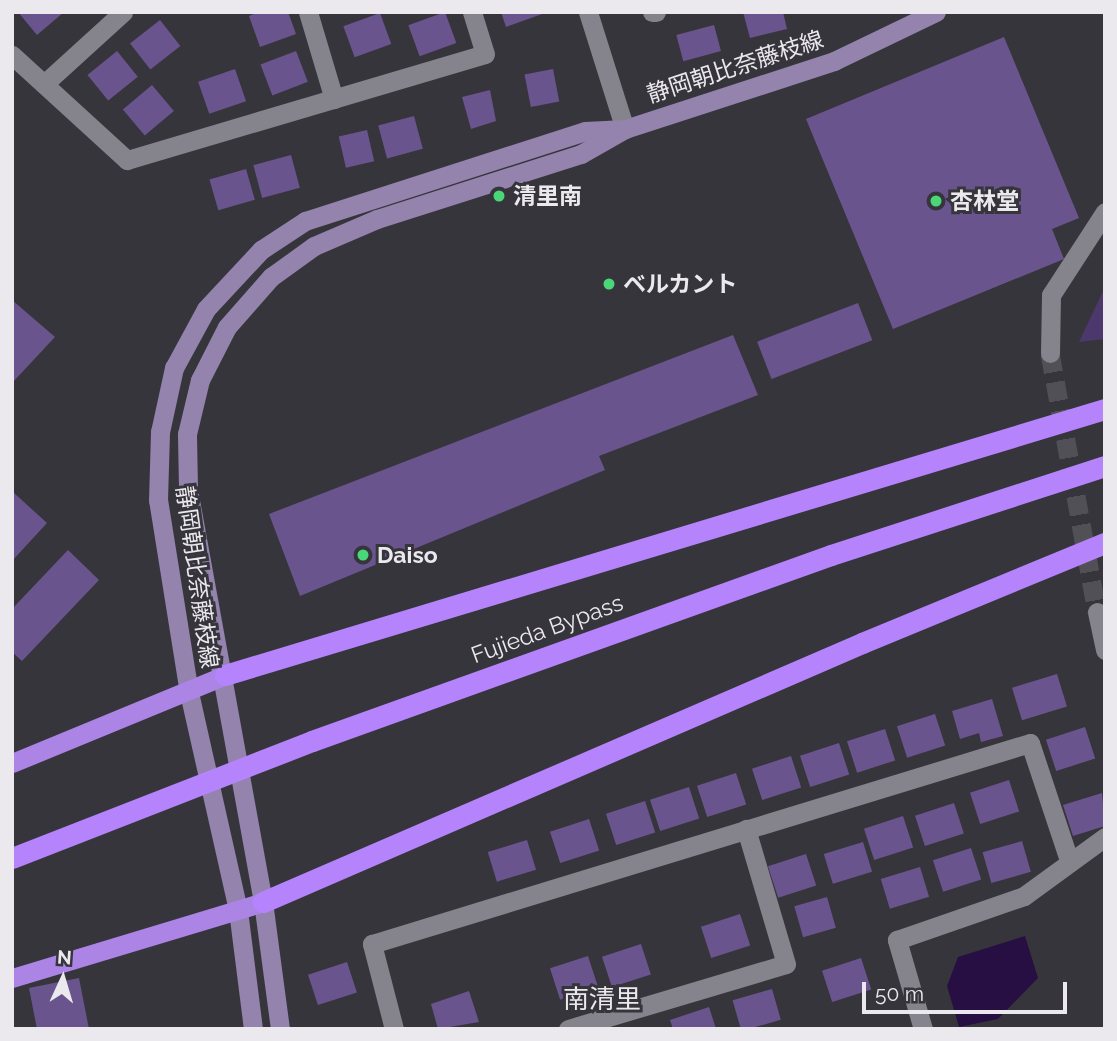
<!DOCTYPE html>
<html>
<head>
<meta charset="utf-8">
<style>
  body { margin:0 }
  #map { position:relative; width:1117px; height:1041px; overflow:hidden; background:#37353c; font-family:Raleway,"Noto Sans JP",sans-serif }
  div>[style] { position:absolute }
  [style*='--x'] { left:calc(var(--x)*1px); top:calc(var(--y)*1px); width:calc(var(--w)*1px); rotate:calc(var(--a)*1deg) }
  .green>* { inset:0; background:#4d386d }
  .water>* { inset:0; background:#270e43 }
  .building>* { inset:0; background:#6a548e; transform-origin:0 0 }
  .minor-tunnel>* { height:19px; margin-top:-9.5px; transform-origin:0; background:repeating-linear-gradient(90deg,#525057 0 19px,transparent 0 29px) }
  .minor>* { height:19px; margin:-9.5px; padding:0 9.5px; transform-origin:9.5px; border-radius:9.5px; background:#85838b }
  .secondary>* { height:19px; margin:-9.5px; padding:0 9.5px; transform-origin:9.5px; border-radius:9.5px; background:#9383ad }
  .trunk>* { height:19px; margin:-9.5px; padding:0 9.5px; transform-origin:9.5px; border-radius:9.5px; background:#ac84e6 }
  .motorway>* { height:21px; margin:-10.5px; padding:0 10.5px; transform-origin:10.5px; border-radius:10.5px; background:#b584fc }
  .dots>* { width:19px; height:19px; translate:-50% -50%; box-sizing:border-box; border:4px solid #37353c; border-radius:50% }
  span { translate:-50% -50%; white-space:nowrap; text-align:center; line-height:1.15; -webkit-text-stroke:6px #37353c; paint-order:stroke }
  .street-label { font-size:23px; color:#ebe9ee }
  .poi-label { font-size:23px; color:#ebe9ee; font-weight:700 }
  .left { translate:0 -50%; text-align:left }
  .quarter-label { font-size:26px; color:#ebe9ee }
  .frame { position:absolute; inset:0; border:14px solid #ebe9ee; pointer-events:none }
  .north { position:absolute; left:28px; top:943px; width:70px; height:70px; -webkit-text-stroke:5px #37353c; paint-order:stroke; rotate:4deg; font-size:19px; font-weight:700; line-height:28px; text-align:center; color:#ebe9ee }
  .north::after { content:''; display:block; margin:auto; width:24px; height:32px; background:#ebe9ee; clip-path:polygon(50% 0,100% 100%,50% 72%,0 100%) }
  .scale { position:absolute; left:862px; top:982px; width:205px; height:32px; box-sizing:border-box; border:4px solid #ebe9ee; border-top:0; padding-left:9px; font-size:21px; line-height:24px; white-space:nowrap; color:#ebe9ee; -webkit-text-stroke:5px #37353c; paint-order:stroke }
</style>
</head>
<body>
<div id="map">
  <div class="green">
    <i style="clip-path:polygon(1105px 287px,1105px 339px,1079px 342px)"></i>
  </div>
  <div class="water">
    <i style="clip-path:polygon(1025px 936px,1038px 978px,998px 1019px,959px 1027px,947px 986px,958px 957px)"></i>
  </div>
  <div class="building">
    <i style="clip-path:polygon(18px 12px,64px 12px,37px 35px)"></i>
    <i style="clip-path:polygon(258px 12px,288px 12px,296px 34px,260px 47px,249px 16px)"></i>
    <i style="left:445px;top:12px;width:33px;height:39px;rotate:70deg"></i>
    <i style="clip-path:polygon(501px 12px,542px 12px,542px 14px,506px 27px)"></i>
    <i style="clip-path:polygon(743px 12px,783px 12px,787px 29px,750px 38px)"></i>
    <i style="left:380px;top:13px;width:33px;height:39px;rotate:70deg"></i>
    <i style="left:160px;top:20px;width:33px;height:38px;rotate:52deg"></i>
    <i style="left:714px;top:25px;width:27px;height:39px;rotate:75deg"></i>
    <i style="clip-path:polygon(1004px 37px,1079px 218px,1052px 229px,1064px 259px,893px 329px,806px 119px)"></i>
    <i style="left:117px;top:51px;width:33px;height:38px;rotate:51deg"></i>
    <i style="left:296px;top:51px;width:33px;height:38px;rotate:69deg"></i>
    <i style="left:235px;top:69px;width:34px;height:39px;rotate:71deg"></i>
    <i style="left:553px;top:69px;width:33px;height:29px;rotate:79deg"></i>
    <i style="left:152px;top:85px;width:34px;height:38px;rotate:50deg"></i>
    <i style="clip-path:polygon(490px 90px,496px 121px,471px 129px,462px 97px)"></i>
    <i style="left:414px;top:116px;width:34px;height:37px;rotate:75deg"></i>
    <i style="left:367px;top:130px;width:32px;height:29px;rotate:77deg"></i>
    <i style="left:291px;top:155px;width:34px;height:39px;rotate:75deg"></i>
    <i style="left:246px;top:169px;width:32px;height:38px;rotate:74deg"></i>
    <i style="clip-path:polygon(12px 300px,55px 337px,12px 383px)"></i>
    <i style="left:858px;top:303px;width:40px;height:108px;rotate:69deg"></i>
    <i style="clip-path:polygon(733px 335px,758px 395px,599px 456px,605px 470px,300px 596px,269px 514px)"></i>
    <i style="clip-path:polygon(14px 493px,47px 523px,12px 561px,12px 494px)"></i>
    <i style="clip-path:polygon(68px 550px,99px 580px,22px 661px,12px 652px,12px 609px)"></i>
    <i style="left:1057px;top:674px;width:34px;height:47px;rotate:73deg"></i>
    <i style="clip-path:polygon(992px 699px,1003px 736px,981px 742px,979px 733px,960px 739px,952px 711px)"></i>
    <i style="left:935px;top:714px;width:33px;height:40px;rotate:72deg"></i>
    <i style="left:1085px;top:727px;width:33px;height:41px;rotate:72deg"></i>
    <i style="left:885px;top:729px;width:33px;height:40px;rotate:72deg"></i>
    <i style="left:839px;top:743px;width:33px;height:41px;rotate:72deg"></i>
    <i style="left:791px;top:756px;width:33px;height:41px;rotate:72deg"></i>
    <i style="left:736px;top:773px;width:33px;height:41px;rotate:72deg"></i>
    <i style="left:1009px;top:780px;width:33px;height:41px;rotate:72deg"></i>
    <i style="left:689px;top:787px;width:33px;height:41px;rotate:72deg"></i>
    <i style="clip-path:polygon(1102px 793px,1105px 826px,1073px 836px,1063px 805px)"></i>
    <i style="left:645px;top:801px;width:33px;height:41px;rotate:72deg"></i>
    <i style="left:954px;top:803px;width:32px;height:41px;rotate:72deg"></i>
    <i style="left:903px;top:816px;width:33px;height:41px;rotate:72deg"></i>
    <i style="left:589px;top:819px;width:33px;height:41px;rotate:72deg"></i>
    <i style="left:527px;top:840px;width:31px;height:41px;rotate:73deg"></i>
    <i style="left:1022px;top:841px;width:32px;height:41px;rotate:74deg"></i>
    <i style="left:863px;top:842px;width:31px;height:41px;rotate:73deg"></i>
    <i style="left:971px;top:848px;width:33px;height:40px;rotate:72deg"></i>
    <i style="left:806px;top:854px;width:33px;height:40px;rotate:72deg"></i>
    <i style="left:920px;top:867px;width:31px;height:41px;rotate:73deg"></i>
    <i style="left:827px;top:897px;width:32px;height:34px;rotate:74deg"></i>
    <i style="left:740px;top:914px;width:33px;height:41px;rotate:72deg"></i>
    <i style="left:641px;top:944px;width:32px;height:41px;rotate:72deg"></i>
    <i style="left:588px;top:956px;width:33px;height:40px;rotate:72deg"></i>
    <i style="left:861px;top:958px;width:33px;height:41px;rotate:72deg"></i>
    <i style="left:347px;top:962px;width:32px;height:41px;rotate:72deg"></i>
    <i style="clip-path:polygon(79px 978px,89px 1029px,37px 1029px,29px 988px)"></i>
    <i style="left:772px;top:989px;width:32px;height:41px;rotate:74deg"></i>
    <i style="clip-path:polygon(469px 991px,479px 1022px,438px 1029px,431px 1004px)"></i>
    <i style="clip-path:polygon(709px 1007px,716px 1029px,673px 1029px,670px 1020px)"></i>
  </div>
  <div class="minor-tunnel">
    <i style="--x:1050;--y:353;--w:263;--a:79.7"></i>
  </div>
  <div class="minor">
    <i style="--x:308;--y:12;--w:91;--a:73.4"></i>
    <i style="--x:588;--y:12;--w:123;--a:72.5"></i>
    <i style="--x:652;--y:12;--w:4;--a:0"></i>
    <i style="--x:12;--y:55;--w:156;--a:42.4"></i>
    <i style="--x:127;--y:160;--w:373;--a:-16.5"></i>
    <i style="--x:485;--y:54;--w:44;--a:-107.2"></i>
    <i style="--x:44;--y:84;--w:107;--a:-42.3"></i>
    <i style="--x:1050;--y:353;--w:58;--a:-89"></i>
    <i style="--x:1051;--y:295;--w:99;--a:-57"></i>
    <i style="--x:1097;--y:612;--w:39;--a:78"></i>
    <i style="--x:394;--y:1029;--w:88;--a:-104.5"></i>
    <i style="--x:372;--y:944;--w:688;--a:-16.99"></i>
    <i style="--x:1030;--y:743;--w:126;--a:71.6"></i>
    <i style="--x:568;--y:1029;--w:227;--a:-16.6"></i>
    <i style="--x:786;--y:964;--w:141;--a:-106.5"></i>
    <i style="--x:923;--y:1029;--w:93;--a:-106.3"></i>
    <i style="--x:897;--y:940;--w:134;--a:-19.1"></i>
    <i style="--x:1024;--y:896;--w:100;--a:-36.1"></i>
  </div>
  <div class="secondary">
    <i style="--x:253;--y:1029;--w:120;--a:-97.2"></i>
    <i style="--x:238;--y:910;--w:222;--a:-102.7"></i>
    <i style="--x:189;--y:693;--w:195;--a:-99.1"></i>
    <i style="--x:158;--y:500;--w:68;--a:-88.3"></i>
    <i style="--x:160;--y:432;--w:66;--a:-77.7"></i>
    <i style="--x:174;--y:368;--w:67;--a:-61.5"></i>
    <i style="--x:206;--y:309;--w:81;--a:-47"></i>
    <i style="--x:261;--y:250;--w:53;--a:-33.4"></i>
    <i style="--x:305;--y:221;--w:294;--a:-17.8"></i>
    <i style="--x:585;--y:131;--w:35;--a:-3"></i>
    <i style="--x:280;--y:1029;--w:128;--a:-97.6"></i>
    <i style="--x:263;--y:902;--w:421;--a:-100.3"></i>
    <i style="--x:188;--y:488;--w:54;--a:-91.1"></i>
    <i style="--x:187;--y:434;--w:56;--a:-76.5"></i>
    <i style="--x:200;--y:380;--w:59;--a:-63"></i>
    <i style="--x:227;--y:327;--w:67;--a:-48.7"></i>
    <i style="--x:271;--y:277;--w:53;--a:-35.8"></i>
    <i style="--x:314;--y:246;--w:69;--a:-23.2"></i>
    <i style="--x:377;--y:219;--w:214;--a:-17.7"></i>
    <i style="--x:581;--y:154;--w:51;--a:-29.6"></i>
    <i style="--x:625;--y:129;--w:220;--a:-18"></i>
    <i style="--x:834;--y:61;--w:113;--a:-25.7"></i>
  </div>
  <div class="trunk">
    <i style="--x:12;--y:763;--w:230;--a:-22.4"></i>
    <i style="--x:12;--y:978;--w:262;--a:-16.8"></i>
  </div>
  <div class="motorway">
    <i style="--x:225;--y:675;--w:919;--a:-16.82"></i>
    <i style="--x:12;--y:858;--w:322;--a:-21.3"></i>
    <i style="--x:312;--y:741;--w:551;--a:-19.72"></i>
    <i style="--x:831;--y:555;--w:288;--a:-18"></i>
    <i style="--x:263;--y:902;--w:653;--a:-23.38"></i>
    <i style="--x:862;--y:643;--w:263;--a:-22.4"></i>
  </div>
  <div class="dots">
    <i style="left:499px;top:196px;background:#49d778"></i>
    <i style="left:936px;top:201px;background:#49d778"></i>
    <i style="left:609px;top:284px;background:#49d778"></i>
    <i style="left:363px;top:555px;background:#49d778"></i>
  </div>
  <div class="street-label">
    <span style="left:735px;top:67px;rotate:-18deg">静岡朝比奈藤枝線</span>
    <span style="left:197px;top:577px;rotate:82deg">静岡朝比奈藤枝線</span>
    <span style="left:547px;top:629px;rotate:-20deg">Fujieda Bypass</span>
  </div>
  <div class="poi-label">
    <span class="left" style="left:513px;top:196px">清里南</span>
    <span class="left" style="left:950px;top:201px">杏林堂</span>
    <span class="left" style="left:623px;top:284px">ベルカント</span>
    <span class="left" style="left:377px;top:555px">Daiso</span>
  </div>
  <div class="quarter-label">
    <span style="left:602px;top:1000px">南清里</span>
  </div>
  <div class="frame"></div>
  <div class="north">N</div>
  <div class="scale">50 m</div>
</div>
</body>
</html>
